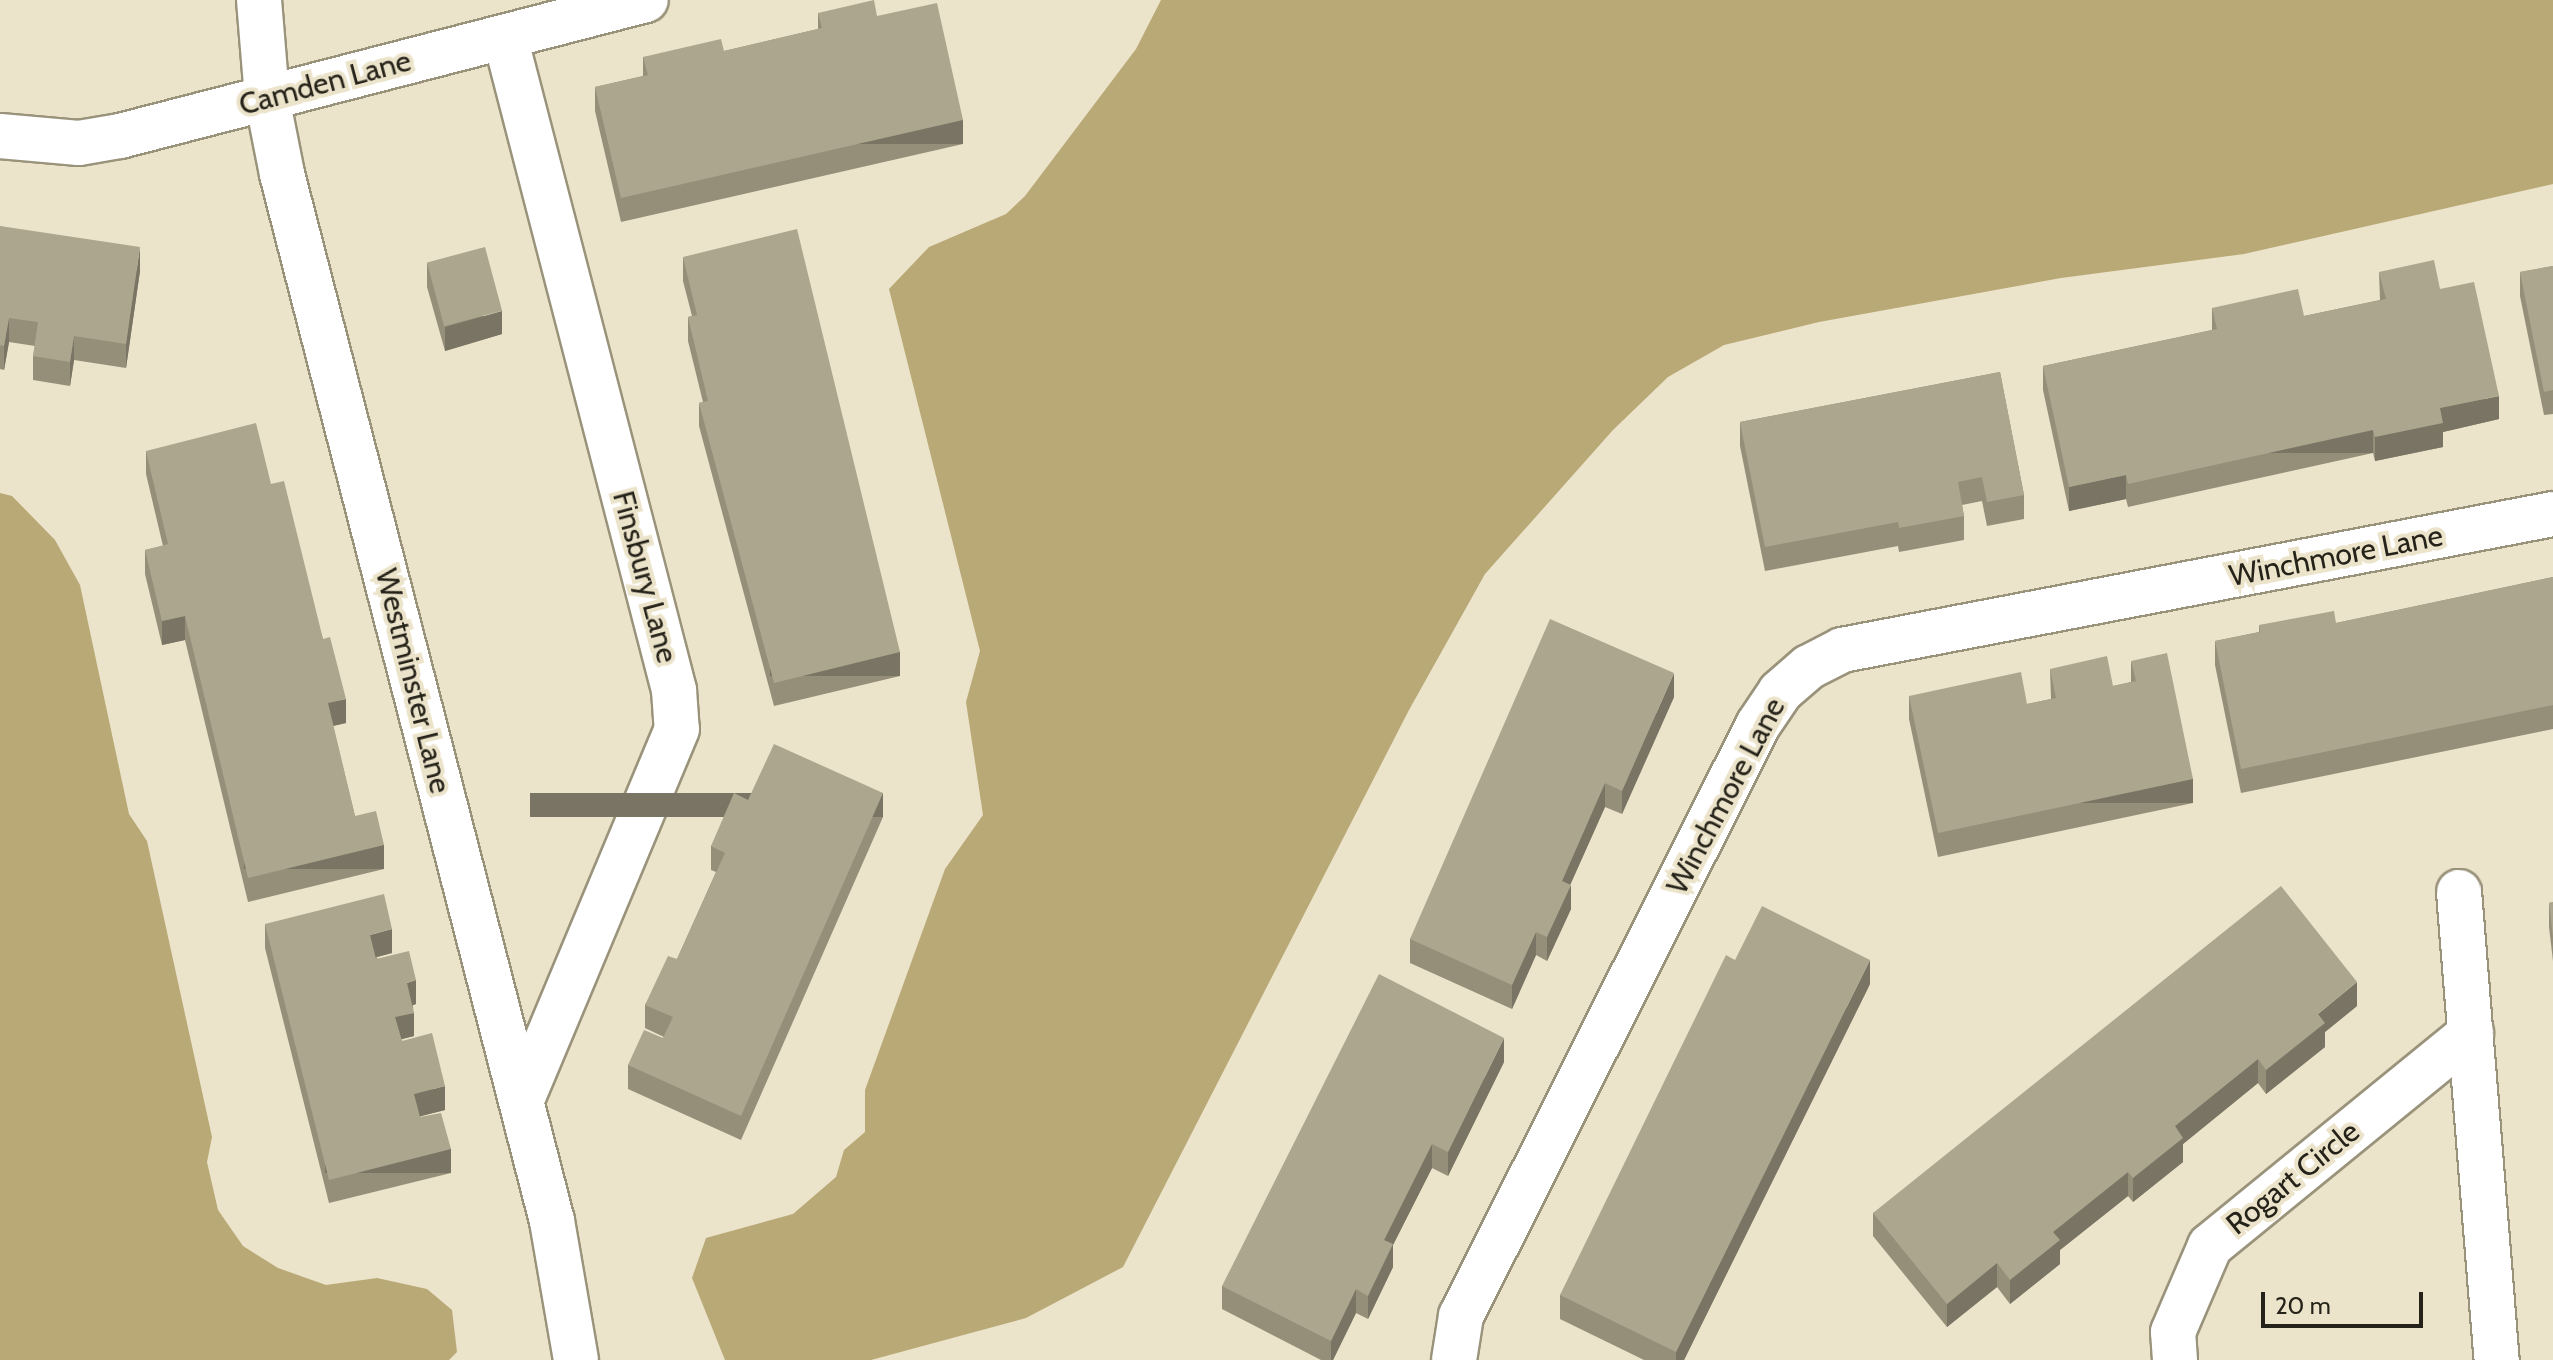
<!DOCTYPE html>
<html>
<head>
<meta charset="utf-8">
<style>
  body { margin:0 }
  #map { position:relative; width:2553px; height:1360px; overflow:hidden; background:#ebe3ca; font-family:Cabin,sans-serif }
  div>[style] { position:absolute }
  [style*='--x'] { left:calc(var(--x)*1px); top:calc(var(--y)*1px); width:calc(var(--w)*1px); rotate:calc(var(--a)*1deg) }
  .water>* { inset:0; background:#b9a976 }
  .roads { filter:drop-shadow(2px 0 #9a937b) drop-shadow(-2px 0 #9a937b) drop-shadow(0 2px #9a937b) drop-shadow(0 -2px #9a937b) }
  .street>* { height:44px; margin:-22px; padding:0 22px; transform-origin:22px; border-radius:22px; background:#fff }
  .wall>* { inset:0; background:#958f7a }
  .shaded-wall>* { inset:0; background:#797463; transform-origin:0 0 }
  .building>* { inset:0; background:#ada68e; transform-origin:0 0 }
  span { translate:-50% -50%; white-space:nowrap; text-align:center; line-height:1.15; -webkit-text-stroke:8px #ebe3ca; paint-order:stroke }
  .street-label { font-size:30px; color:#252219 }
  .scale { position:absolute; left:2261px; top:1292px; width:162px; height:36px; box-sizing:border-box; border:4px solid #252219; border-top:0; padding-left:10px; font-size:24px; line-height:28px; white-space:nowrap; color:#252219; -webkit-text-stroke:6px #ebe3ca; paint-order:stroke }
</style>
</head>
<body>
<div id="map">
  <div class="water">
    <i style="clip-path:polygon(1161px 0,2553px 0,2553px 184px,2244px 254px,2061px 278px,1819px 322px,1724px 345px,1668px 377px,1613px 430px,1485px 574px,1409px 710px,1123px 1267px,1026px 1318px,871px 1360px,725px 1360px,692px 1278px,706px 1238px,793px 1214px,836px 1177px,844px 1150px,865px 1132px,865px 1090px,945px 869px,983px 815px,966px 702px,980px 651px,889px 289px,929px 247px,1006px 214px,1025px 196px,1136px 49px)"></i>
    <i style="clip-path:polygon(0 493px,12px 496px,55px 540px,80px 585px,129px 814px,147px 841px,212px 1137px,207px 1162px,218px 1210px,243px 1246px,278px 1268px,326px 1285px,377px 1278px,427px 1289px,452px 1310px,457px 1352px,449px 1360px,0 1360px)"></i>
  </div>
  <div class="roads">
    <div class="street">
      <i style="--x:259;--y:0;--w:98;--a:85.3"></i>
      <i style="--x:267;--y:98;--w:77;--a:78.8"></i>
      <i style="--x:282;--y:174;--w:1081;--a:75.54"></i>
      <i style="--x:552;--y:1221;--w:141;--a:80.2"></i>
      <i style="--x:505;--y:37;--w:675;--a:75.49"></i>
      <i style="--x:674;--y:690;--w:39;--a:86"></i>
      <i style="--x:677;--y:729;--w:402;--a:112.7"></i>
      <i style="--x:0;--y:136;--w:79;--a:5.1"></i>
      <i style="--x:79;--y:143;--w:42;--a:-9.7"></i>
      <i style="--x:120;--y:136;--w:543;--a:-14.5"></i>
      <i style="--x:2459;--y:892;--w:470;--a:85.4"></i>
      <i style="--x:1454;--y:1360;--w:45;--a:-81"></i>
      <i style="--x:1461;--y:1316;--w:661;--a:-63.32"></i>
      <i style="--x:1758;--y:725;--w:40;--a:-56"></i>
      <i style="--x:1780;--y:692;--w:38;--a:-41"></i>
      <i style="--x:1809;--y:667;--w:37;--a:-27"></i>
      <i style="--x:1842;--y:650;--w:724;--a:-10.83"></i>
      <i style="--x:2175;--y:1360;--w:28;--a:-94"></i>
      <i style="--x:2173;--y:1332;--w:94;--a:-66.7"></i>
      <i style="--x:2210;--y:1246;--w:337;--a:-39.2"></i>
    </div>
  </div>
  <div class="wall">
    <i style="clip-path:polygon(818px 13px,877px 16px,963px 144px,621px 222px,595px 111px,595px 87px,643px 76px,643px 57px,724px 51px,818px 29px)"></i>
    <i style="clip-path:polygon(0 226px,140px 271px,126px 368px,74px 360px,70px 386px,33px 380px,33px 356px,35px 346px,9px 342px,4px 370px,0 369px)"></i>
    <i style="clip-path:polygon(683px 257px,900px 676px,774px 706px,699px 426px,699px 403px,703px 402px,688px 341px,688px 317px,692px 316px,683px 281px)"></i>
    <i style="clip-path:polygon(427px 263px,502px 334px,445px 351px,427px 287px)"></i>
    <i style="clip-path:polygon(2553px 266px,2553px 414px,2544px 415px,2520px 296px,2520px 272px)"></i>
    <i style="clip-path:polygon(2379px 272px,2499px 419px,2443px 432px,2443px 447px,2375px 461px,2373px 453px,2128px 507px,2126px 499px,2069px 511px,2043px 390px,2043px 366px,2212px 330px,2212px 308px,2304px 316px,2380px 300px)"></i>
    <i style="clip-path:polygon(2000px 372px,2024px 495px,2024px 519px,1987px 526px,1982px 501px,1962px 505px,1964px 516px,1964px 540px,1899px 552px,1898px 546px,1765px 571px,1740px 446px,1740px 422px)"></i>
    <i style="clip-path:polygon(146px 451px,271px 484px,323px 639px,346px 723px,333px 726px,355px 816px,384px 869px,248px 902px,185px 640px,162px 645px,145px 574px,145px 550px,163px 546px,146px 474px)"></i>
    <i style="clip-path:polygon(2553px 577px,2553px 729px,2241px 793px,2215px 665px,2215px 641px,2259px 632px,2259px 625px,2336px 623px)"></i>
    <i style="clip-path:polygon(2131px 661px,2193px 803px,1938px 857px,1909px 719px,1909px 696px,2027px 704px,2051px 699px,2050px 669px,2113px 686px,2131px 682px)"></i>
    <i style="clip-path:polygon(1674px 697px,1622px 814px,1605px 807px,1570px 885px,1571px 909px,1547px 961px,1536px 955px,1512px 1009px,1410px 963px,1410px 939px)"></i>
    <i style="clip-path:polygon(748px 800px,883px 817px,741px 1140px,628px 1089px,628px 1065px,664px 1037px,645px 1028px,645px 1005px,677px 959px,716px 872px,711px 870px,711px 846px)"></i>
    <i style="clip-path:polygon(2553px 902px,2553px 961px,2549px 927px,2549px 903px)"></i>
    <i style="clip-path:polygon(265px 924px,392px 953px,376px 957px,416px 1004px,413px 1005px,414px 1036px,401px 1039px,445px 1110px,420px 1116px,451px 1173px,329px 1203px,265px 948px)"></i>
    <i style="clip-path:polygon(1870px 984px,1684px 1360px,1644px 1360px,1560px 1319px,1560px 1295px)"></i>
    <i style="clip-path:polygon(2357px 1006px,2325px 1032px,2325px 1047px,2266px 1094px,2258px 1083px,2183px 1144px,2183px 1162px,2133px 1202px,2128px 1196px,2060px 1250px,2060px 1264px,2010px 1304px,1997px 1287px,1947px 1327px,1873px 1236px,1873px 1213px)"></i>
    <i style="clip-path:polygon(1504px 1062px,1448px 1176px,1432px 1168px,1393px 1245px,1393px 1267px,1368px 1319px,1356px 1313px,1333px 1360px,1321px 1360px,1222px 1309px,1222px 1286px)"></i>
  </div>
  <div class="shaded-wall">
    <i style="left:963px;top:120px;width:24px;height:351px;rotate:90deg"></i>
    <i style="clip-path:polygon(140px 247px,140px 271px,126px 368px,126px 344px)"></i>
    <i style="clip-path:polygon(502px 311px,502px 334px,445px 351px,445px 327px)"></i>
    <i style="clip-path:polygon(9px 318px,9px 342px,4px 370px,4px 346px)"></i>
    <i style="clip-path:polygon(74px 336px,74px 360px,70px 386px,70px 362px)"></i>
    <i style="clip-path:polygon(2499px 396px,2499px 419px,2443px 432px,2443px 447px,2375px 461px,2375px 437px,2440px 408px)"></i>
    <i style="left:2373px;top:430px;width:23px;height:251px;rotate:90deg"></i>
    <i style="clip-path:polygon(2126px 475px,2126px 499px,2069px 511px,2069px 487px)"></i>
    <i style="clip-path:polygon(185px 616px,185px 640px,162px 645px,162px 621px)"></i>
    <i style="left:900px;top:652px;width:24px;height:130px;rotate:90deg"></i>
    <i style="clip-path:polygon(1674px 673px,1674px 697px,1622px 814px,1622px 791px)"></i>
    <i style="clip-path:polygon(346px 699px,346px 723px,328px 727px,328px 703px)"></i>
    <i style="left:2193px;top:779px;width:24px;height:261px;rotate:90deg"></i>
    <i style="clip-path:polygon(1605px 783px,1605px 807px,1563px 901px,1571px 885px,1571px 909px,1547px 961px,1547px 937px,1562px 881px)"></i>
    <i style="left:883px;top:793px;width:24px;height:353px;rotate:90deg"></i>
    <i style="left:384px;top:845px;width:24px;height:140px;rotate:90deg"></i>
    <i style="clip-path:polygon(392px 929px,392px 953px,370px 959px,370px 935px)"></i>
    <i style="clip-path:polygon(1536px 932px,1536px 955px,1512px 1009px,1512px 985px)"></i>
    <i style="clip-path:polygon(1870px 960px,1870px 984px,1684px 1360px,1676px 1360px,1676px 1352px)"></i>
    <i style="clip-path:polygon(416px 980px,416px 1004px,407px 1007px,407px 983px)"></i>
    <i style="clip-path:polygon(2357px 982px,2357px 1006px,2325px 1032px,2325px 1047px,2266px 1094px,2266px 1070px,2318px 1014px)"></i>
    <i style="clip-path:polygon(414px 1013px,414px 1036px,395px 1041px,395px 1017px)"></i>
    <i style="clip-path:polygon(1504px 1038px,1504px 1062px,1448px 1176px,1448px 1152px)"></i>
    <i style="clip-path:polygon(2258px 1059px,2258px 1083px,2183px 1144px,2183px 1162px,2133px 1202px,2133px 1178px,2175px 1126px)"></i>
    <i style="clip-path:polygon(445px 1086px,445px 1110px,414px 1118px,414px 1094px)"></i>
    <i style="clip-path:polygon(1432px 1144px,1432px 1168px,1393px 1245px,1393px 1267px,1368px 1319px,1368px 1296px,1384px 1240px)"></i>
    <i style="left:451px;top:1149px;width:24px;height:126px;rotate:90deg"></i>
    <i style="clip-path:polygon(2128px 1172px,2128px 1196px,2060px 1250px,2060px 1264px,2010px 1304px,2010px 1280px,2053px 1232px)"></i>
    <i style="clip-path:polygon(1997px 1263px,1997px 1287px,1947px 1327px,1947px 1304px)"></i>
    <i style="clip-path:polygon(1356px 1289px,1356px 1313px,1333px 1360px,1331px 1360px,1331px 1341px)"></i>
  </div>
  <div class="building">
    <i style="clip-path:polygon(874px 0,877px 16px,937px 3px,963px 120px,621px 198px,595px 87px,648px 75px,643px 57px,721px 39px,724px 51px,822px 28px,818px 13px)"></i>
    <i style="clip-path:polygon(0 226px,140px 247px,126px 344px,74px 336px,70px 362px,33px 356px,38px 322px,9px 318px,4px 346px,0 345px)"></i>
    <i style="clip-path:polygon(797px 229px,900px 652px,774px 683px,699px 403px,708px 401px,688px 317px,697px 315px,683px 257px)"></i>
    <i style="left:485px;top:247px;width:66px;height:60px;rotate:75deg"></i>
    <i style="clip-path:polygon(2434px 260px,2440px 289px,2474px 282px,2499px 396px,2440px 408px,2443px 423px,2375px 437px,2373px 430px,2128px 484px,2126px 475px,2069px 487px,2043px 366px,2217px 329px,2212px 308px,2298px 289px,2304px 316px,2386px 299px,2379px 272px)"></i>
    <i style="clip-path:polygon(2553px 266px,2553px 390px,2544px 392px,2520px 272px)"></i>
    <i style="clip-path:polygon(2000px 372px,2024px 495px,1987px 502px,1982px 477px,1958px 482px,1964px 516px,1899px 528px,1898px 522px,1765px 547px,1740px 422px)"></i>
    <i style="clip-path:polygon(256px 423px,271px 484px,284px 481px,323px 639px,330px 637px,346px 699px,328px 703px,355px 816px,376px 811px,384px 845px,248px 878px,185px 616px,162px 621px,145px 550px,168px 544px,146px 451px)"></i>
    <i style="clip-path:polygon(2553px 577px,2553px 705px,2241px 769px,2215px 641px,2260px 632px,2259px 625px,2334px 611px,2336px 623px)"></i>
    <i style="clip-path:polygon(1550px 619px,1674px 673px,1622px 791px,1605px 783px,1562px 881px,1571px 885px,1547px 937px,1536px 932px,1512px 985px,1410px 939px)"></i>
    <i style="clip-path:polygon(2167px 653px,2193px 779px,1938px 833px,1909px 696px,2021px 672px,2027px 704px,2056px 698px,2050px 669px,2107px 656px,2113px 686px,2136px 681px,2131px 661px)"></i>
    <i style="clip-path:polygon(774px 744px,883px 793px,741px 1116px,628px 1065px,644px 1030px,663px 1038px,673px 1017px,645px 1005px,668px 956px,677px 959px,725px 853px,711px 846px,734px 793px,748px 800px)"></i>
    <i style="clip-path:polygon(2281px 886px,2357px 982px,2318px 1014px,2325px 1023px,2266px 1070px,2258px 1059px,2175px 1126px,2183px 1138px,2133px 1178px,2128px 1172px,2053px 1232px,2060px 1240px,2010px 1280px,1997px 1263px,1947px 1304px,1873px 1213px)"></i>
    <i style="clip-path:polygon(384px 894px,392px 929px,370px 935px,376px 959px,409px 951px,416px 980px,407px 983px,414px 1013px,395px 1017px,402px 1041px,432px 1033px,445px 1086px,414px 1094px,420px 1117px,441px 1113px,451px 1149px,329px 1180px,265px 924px)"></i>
    <i style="clip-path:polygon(2553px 902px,2553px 937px,2549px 903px)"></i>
    <i style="clip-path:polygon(1762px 906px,1870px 960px,1676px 1352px,1560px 1295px,1726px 955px,1735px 960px)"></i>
    <i style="clip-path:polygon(1379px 974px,1504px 1038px,1448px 1152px,1432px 1144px,1384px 1240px,1393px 1244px,1368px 1296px,1356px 1289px,1331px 1341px,1222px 1286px)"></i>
  </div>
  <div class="street-label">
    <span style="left:325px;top:83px;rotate:-15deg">Camden Lane</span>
    <span style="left:2336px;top:556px;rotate:-11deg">Winchmore Lane</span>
    <span style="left:645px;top:577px;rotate:75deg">Finsbury Lane</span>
    <span style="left:413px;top:681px;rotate:76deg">Westminster Lane</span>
    <span style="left:1726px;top:796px;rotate:-62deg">Winchmore Lane</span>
    <span style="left:2293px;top:1178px;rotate:-39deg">Rogart Circle</span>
  </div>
  <div class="scale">20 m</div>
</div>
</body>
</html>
